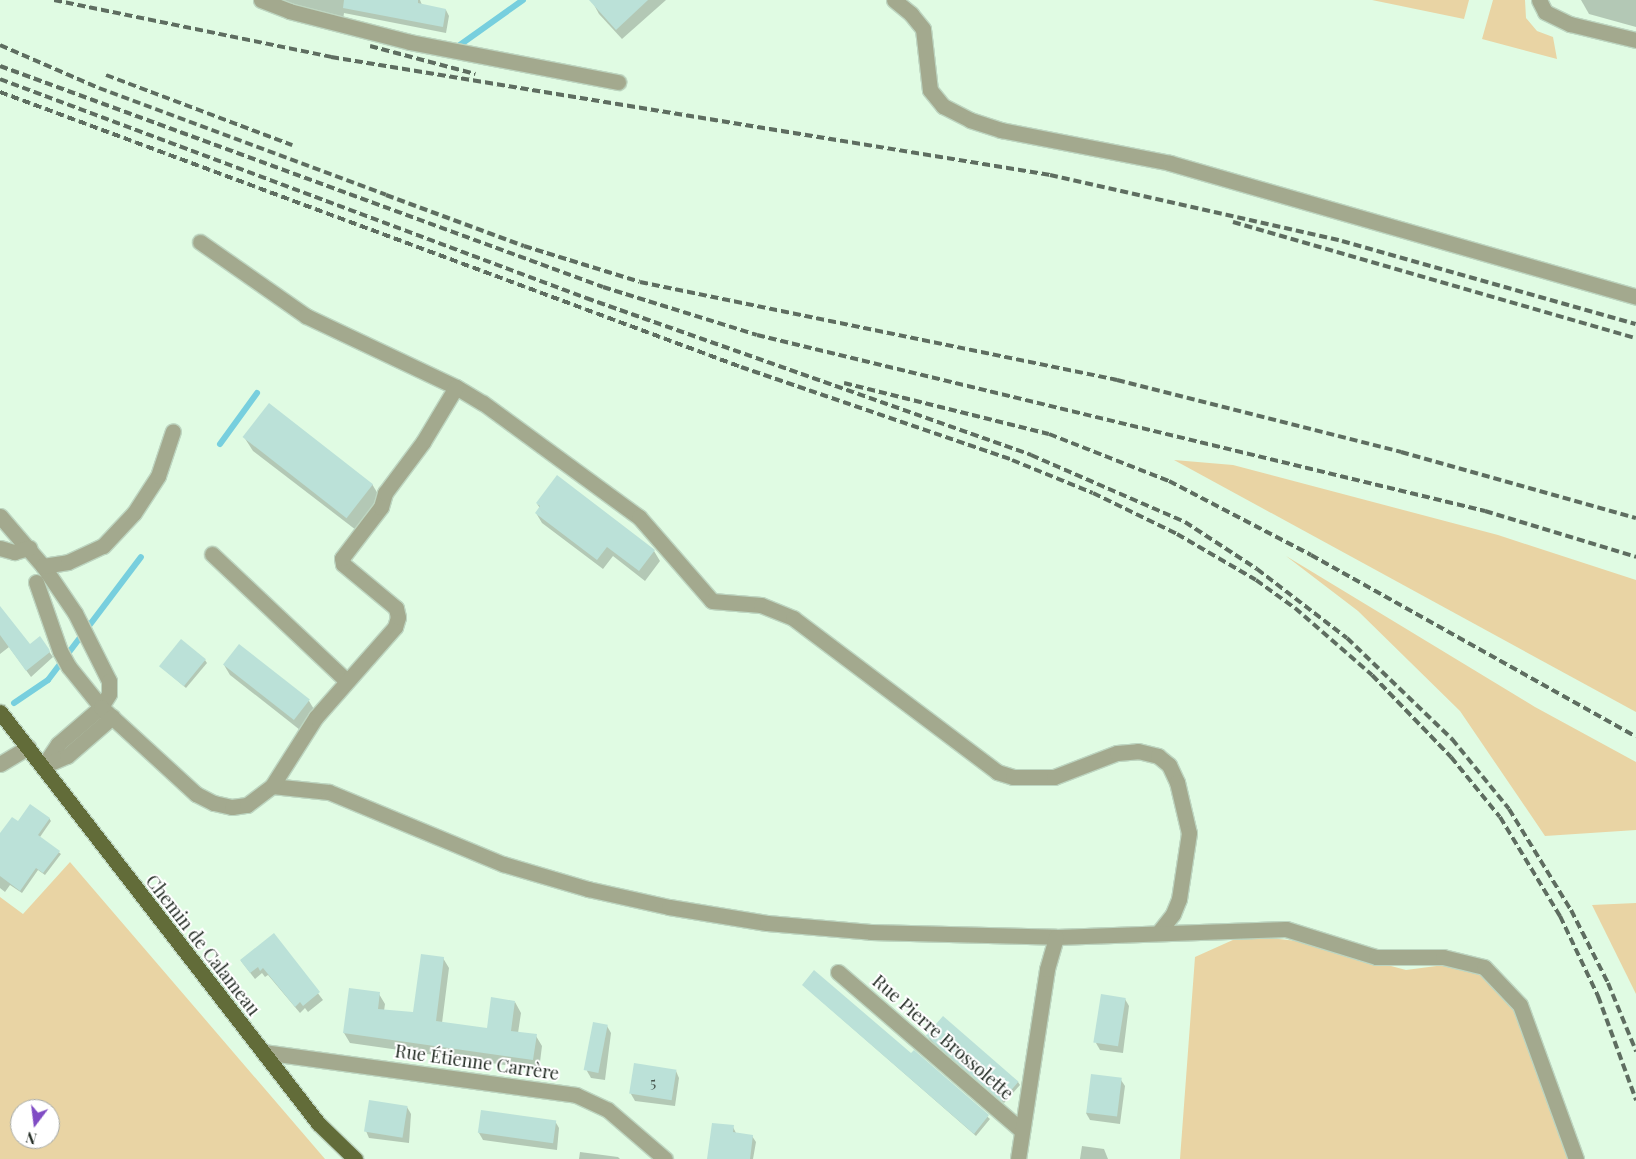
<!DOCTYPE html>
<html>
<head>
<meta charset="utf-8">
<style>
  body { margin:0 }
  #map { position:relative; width:1636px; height:1159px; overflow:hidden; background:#e0fbe3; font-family:"Playfair Display",serif }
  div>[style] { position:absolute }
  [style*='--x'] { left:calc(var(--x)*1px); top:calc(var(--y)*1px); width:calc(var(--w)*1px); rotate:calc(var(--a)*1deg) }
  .green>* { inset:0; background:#e9d4a4 }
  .shadow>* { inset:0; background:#0003 }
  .stream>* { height:6px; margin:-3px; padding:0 3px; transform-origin:3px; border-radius:3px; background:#77cfde }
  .building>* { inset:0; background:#bbe1d8; transform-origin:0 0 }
  .roads { filter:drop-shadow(1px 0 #bdd5c0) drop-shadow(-1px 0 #bdd5c0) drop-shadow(0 1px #bdd5c0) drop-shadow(0 -1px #bdd5c0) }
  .minor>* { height:15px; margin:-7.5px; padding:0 7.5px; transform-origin:7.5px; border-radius:7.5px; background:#a3a98e }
  .major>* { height:15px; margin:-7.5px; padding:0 7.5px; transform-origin:7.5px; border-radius:7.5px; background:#626c39 }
  .rail>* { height:4px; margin-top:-2px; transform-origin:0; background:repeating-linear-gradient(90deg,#5e6d60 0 8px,transparent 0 12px) }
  span { translate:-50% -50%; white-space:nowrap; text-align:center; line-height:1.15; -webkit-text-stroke:4px #fff; paint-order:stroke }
  .number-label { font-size:15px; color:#46564e }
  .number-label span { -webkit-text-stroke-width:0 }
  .street-label { font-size:18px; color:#1f2820 }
  .north { position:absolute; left:10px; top:1099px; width:50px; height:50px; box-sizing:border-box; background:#fff; border:1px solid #a5a9a6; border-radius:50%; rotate:195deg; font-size:14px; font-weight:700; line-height:20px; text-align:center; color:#1f2820 }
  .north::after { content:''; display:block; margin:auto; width:18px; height:22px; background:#804cc4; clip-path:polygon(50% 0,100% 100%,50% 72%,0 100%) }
</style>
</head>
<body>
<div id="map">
  <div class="green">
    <i style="clip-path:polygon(1372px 0,1469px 0,1464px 19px)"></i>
    <i style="clip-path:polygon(1493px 0,1525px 0,1526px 18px,1537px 31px,1553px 37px,1557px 59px,1482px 39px)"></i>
    <i style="clip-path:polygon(1174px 460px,1233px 465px,1498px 535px,1636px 580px,1636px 712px)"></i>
    <i style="clip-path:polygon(1286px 556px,1535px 707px,1636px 762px,1636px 830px,1545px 836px,1460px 711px,1358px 611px)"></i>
    <i style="clip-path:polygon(evenodd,70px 862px,325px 1159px,0 1159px,0 897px,23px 914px,70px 862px,20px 1109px,50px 1109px,50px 1139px,20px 1139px,20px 1109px)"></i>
    <i style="clip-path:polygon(1636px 903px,1636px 994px,1592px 905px)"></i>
    <i style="clip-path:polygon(1244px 935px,1297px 941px,1406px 970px,1444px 965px,1470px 968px,1498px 980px,1516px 1006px,1571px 1159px,1180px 1159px,1195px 957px)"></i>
  </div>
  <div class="shadow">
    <i style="clip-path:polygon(276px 0,420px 0,422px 5px,446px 10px,449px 16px,446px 33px,344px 13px,343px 20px)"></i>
    <i style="clip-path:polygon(597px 0,666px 0,622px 39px,599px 14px,593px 3px)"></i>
    <i style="clip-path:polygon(1581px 0,1636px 0,1636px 27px,1589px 14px)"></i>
    <i style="clip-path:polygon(244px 437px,372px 484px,381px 499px,356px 530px,253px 451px)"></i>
    <i style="clip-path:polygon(537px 504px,654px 551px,660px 561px,645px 581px,613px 556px,603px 569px,542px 523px,536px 513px,540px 508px)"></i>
    <i style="clip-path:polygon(0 608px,30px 646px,48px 650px,53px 657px,31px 677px,9px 647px,0 654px)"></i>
    <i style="clip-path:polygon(205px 660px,207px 663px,186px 688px,160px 666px)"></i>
    <i style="clip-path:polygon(224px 665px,309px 701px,315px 711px,300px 730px,230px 675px)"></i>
    <i style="clip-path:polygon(49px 818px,51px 821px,40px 837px,61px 854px,45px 875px,38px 870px,22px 893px,10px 885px,5px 892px,0 888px,0 835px,18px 823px)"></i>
    <i style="clip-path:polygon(274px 935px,323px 1000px,308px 1012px,305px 1008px,300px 1013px,268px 975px,265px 977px,262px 973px,255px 979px,241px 961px)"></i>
    <i style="clip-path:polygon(443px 958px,449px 968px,442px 1023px,488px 1029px,515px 1002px,521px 1013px,518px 1033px,536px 1036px,542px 1046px,539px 1070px,350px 1043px,344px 1033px,379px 994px,385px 1004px,384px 1011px,415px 1014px)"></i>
    <i style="clip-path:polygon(803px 985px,911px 1055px,914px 1052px,990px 1119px,976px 1136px)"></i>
    <i style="clip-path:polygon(1125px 999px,1129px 1006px,1123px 1053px,1100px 1050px,1096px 1043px)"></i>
    <i style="clip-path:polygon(943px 1018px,1018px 1082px,1020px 1085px,1004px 1103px,929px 1039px,928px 1036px)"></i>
    <i style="clip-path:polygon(607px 1026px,611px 1033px,605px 1080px,591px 1078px,587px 1071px)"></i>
    <i style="clip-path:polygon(635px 1064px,676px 1071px,679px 1078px,675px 1106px,635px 1101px,631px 1094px)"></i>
    <i style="clip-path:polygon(1121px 1080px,1125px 1086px,1120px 1124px,1090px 1120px,1086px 1113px)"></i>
    <i style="clip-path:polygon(407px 1107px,411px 1114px,409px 1143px,369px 1138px,366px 1131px)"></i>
    <i style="clip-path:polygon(555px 1121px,559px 1128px,557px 1150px,483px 1140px,479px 1133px)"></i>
    <i style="clip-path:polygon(733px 1127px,736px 1133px,752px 1136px,756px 1142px,753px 1159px,709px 1159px)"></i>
    <i style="clip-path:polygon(1082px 1146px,1104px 1149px,1108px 1159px,1080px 1159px)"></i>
    <i style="clip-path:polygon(580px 1152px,618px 1157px,620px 1159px,579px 1159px)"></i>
  </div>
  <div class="stream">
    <i style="--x:457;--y:47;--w:81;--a:-35.5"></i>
    <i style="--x:220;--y:444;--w:63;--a:-54"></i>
    <i style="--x:14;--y:703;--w:41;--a:-34.1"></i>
    <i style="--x:48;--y:680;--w:154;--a:-52.9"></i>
  </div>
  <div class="building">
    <i style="clip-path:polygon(344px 0,418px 0,418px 3px,446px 9px,443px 27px,343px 8px)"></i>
    <i style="clip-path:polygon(589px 0,648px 0,616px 30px)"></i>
    <i style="left:269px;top:403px;width:132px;height:43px;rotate:38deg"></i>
    <i style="clip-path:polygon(557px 475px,655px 550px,639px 571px,607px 547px,597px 560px,535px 513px,540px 506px,536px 503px)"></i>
    <i style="clip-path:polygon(0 606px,30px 644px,40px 636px,49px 649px,50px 652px,26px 671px,0 635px)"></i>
    <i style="left:181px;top:639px;width:32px;height:35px;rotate:39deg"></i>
    <i style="left:239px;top:644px;width:90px;height:26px;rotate:38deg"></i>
    <i style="clip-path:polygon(30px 804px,50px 818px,38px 835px,60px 851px,43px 873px,36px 868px,20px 891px,0 876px,0 833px,12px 817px,18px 821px)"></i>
    <i style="clip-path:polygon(274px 933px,320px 992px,303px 1006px,300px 1002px,295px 1007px,263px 968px,260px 971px,258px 967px,250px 973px,240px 960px)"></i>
    <i style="clip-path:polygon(421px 954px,444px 957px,436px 1021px,487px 1028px,491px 997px,515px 1001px,511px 1031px,537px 1034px,533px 1060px,343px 1033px,349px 988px,380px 992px,378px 1009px,413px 1012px)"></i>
    <i style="clip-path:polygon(814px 970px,911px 1053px,914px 1050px,989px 1115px,974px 1134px,802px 985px)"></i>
    <i style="left:1101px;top:994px;width:25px;height:49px;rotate:9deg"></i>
    <i style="left:943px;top:1016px;width:100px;height:26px;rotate:41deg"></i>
    <i style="left:593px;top:1022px;width:15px;height:49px;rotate:11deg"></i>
    <i style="left:634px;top:1063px;width:43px;height:31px;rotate:9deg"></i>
    <i style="left:1091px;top:1074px;width:31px;height:39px;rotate:7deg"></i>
    <i style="left:369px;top:1100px;width:39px;height:32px;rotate:9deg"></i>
    <i style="left:481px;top:1110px;width:76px;height:23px;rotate:8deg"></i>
    <i style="clip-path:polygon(712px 1123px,734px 1125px,733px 1132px,753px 1135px,750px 1159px,707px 1159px)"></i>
  </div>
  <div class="roads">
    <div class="minor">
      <i style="--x:261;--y:0;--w:30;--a:21"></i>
      <i style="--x:289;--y:11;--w:125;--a:14.4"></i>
      <i style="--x:410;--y:42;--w:212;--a:10.9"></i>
      <i style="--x:894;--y:0;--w:22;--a:39"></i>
      <i style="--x:911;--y:14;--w:19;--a:51"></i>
      <i style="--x:923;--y:29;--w:61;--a:83.5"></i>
      <i style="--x:930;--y:90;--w:21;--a:51"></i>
      <i style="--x:943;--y:106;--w:30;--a:27"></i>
      <i style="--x:970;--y:120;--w:33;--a:18"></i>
      <i style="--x:1001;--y:130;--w:172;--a:11"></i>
      <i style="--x:1170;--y:163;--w:485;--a:16"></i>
      <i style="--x:1539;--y:0;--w:13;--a:63"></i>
      <i style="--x:1545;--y:12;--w:28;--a:26"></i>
      <i style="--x:1570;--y:24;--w:68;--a:13.6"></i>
      <i style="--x:200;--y:242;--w:129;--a:34.9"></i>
      <i style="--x:306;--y:316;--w:166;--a:25.3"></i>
      <i style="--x:456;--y:387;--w:31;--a:31"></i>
      <i style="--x:483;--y:403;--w:193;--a:36.2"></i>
      <i style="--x:639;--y:517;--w:111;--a:49"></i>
      <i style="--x:712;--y:601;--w:49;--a:4.7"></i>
      <i style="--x:761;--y:605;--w:35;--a:22"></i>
      <i style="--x:793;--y:618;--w:256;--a:37"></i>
      <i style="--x:997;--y:772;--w:17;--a:17"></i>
      <i style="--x:1013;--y:777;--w:41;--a:0"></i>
      <i style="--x:1054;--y:777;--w:67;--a:-20.9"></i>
      <i style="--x:1117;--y:753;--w:21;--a:-5"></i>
      <i style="--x:1138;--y:751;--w:21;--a:14"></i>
      <i style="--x:1158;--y:756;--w:14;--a:39"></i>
      <i style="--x:1169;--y:765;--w:19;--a:65"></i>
      <i style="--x:1177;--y:782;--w:52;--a:76.8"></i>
      <i style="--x:1189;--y:833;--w:67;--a:98.6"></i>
      <i style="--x:1179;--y:899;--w:16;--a:112"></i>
      <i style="--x:1173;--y:914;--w:23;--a:128"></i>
      <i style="--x:0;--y:516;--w:66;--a:49.3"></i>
      <i style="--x:43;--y:566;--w:57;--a:55.8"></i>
      <i style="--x:75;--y:613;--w:76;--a:63.4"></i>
      <i style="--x:109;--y:681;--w:13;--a:90"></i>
      <i style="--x:109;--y:694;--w:15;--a:122"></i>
      <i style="--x:101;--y:707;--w:57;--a:139.3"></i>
      <i style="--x:58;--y:744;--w:27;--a:124"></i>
      <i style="--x:0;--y:548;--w:15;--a:16"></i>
      <i style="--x:14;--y:552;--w:16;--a:-15"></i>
      <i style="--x:212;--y:554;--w:185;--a:43.3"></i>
      <i style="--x:43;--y:566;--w:25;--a:-9"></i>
      <i style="--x:68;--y:562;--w:38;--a:-25"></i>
      <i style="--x:103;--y:546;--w:45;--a:-46.8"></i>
      <i style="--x:134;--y:513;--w:44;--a:-57"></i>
      <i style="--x:158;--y:476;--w:47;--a:-71.6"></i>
      <i style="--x:36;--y:582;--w:73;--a:70.8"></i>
      <i style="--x:60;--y:651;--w:18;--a:61"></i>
      <i style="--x:69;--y:667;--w:51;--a:51.3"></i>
      <i style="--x:101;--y:707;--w:129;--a:42.5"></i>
      <i style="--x:196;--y:794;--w:20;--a:27"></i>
      <i style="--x:214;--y:803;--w:18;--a:13"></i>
      <i style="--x:232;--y:807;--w:15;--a:-8"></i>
      <i style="--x:247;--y:805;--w:31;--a:-37"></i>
      <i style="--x:272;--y:786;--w:57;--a:6"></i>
      <i style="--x:329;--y:792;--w:188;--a:22.5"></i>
      <i style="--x:503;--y:864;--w:89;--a:16.4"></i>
      <i style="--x:588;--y:889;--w:83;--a:12.5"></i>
      <i style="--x:669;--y:907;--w:99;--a:9.3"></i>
      <i style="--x:767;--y:923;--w:104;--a:4.9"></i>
      <i style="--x:871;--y:932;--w:185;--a:1.5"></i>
      <i style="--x:1056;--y:937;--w:230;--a:-2"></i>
      <i style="--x:1286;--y:929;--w:94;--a:17.3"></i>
      <i style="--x:1376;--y:957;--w:67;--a:0"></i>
      <i style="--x:1443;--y:957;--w:42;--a:13.7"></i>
      <i style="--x:1484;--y:967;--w:52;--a:46.5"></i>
      <i style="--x:1520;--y:1005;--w:164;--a:70"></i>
      <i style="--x:0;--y:764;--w:33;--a:-31"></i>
      <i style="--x:43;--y:766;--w:26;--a:-23"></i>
      <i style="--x:67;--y:756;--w:60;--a:-40.9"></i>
      <i style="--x:272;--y:786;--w:82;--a:-57.5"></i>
      <i style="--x:316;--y:717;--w:120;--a:-48.7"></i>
      <i style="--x:395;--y:627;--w:10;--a:-73"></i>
      <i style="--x:398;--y:617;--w:9;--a:-103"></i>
      <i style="--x:396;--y:608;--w:69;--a:-140.3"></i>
      <i style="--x:343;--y:564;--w:6;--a:-99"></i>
      <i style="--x:342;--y:558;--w:64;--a:-52.6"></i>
      <i style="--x:381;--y:507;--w:15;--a:-74"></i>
      <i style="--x:385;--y:493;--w:64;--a:-53.3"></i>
      <i style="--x:423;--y:442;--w:64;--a:-59"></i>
      <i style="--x:838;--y:972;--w:243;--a:40.8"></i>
      <i style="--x:263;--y:1052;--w:316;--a:7.8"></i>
      <i style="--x:576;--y:1095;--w:35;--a:25"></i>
      <i style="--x:608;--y:1110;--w:75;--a:40.7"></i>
      <i style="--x:1018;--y:1159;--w:192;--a:-81.3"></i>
      <i style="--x:1047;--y:969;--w:33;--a:-74"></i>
    </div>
    <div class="major">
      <i style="--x:0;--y:712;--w:520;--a:52.27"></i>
      <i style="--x:318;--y:1123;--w:52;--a:44.2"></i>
    </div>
  </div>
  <div class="rail">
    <i style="--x:54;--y:0;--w:283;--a:11.6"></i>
    <i style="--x:331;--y:57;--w:729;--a:9.32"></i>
    <i style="--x:1050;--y:175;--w:299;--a:12.7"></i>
    <i style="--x:1342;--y:241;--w:305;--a:15.8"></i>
    <i style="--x:0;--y:45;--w:108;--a:23.5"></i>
    <i style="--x:99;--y:88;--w:306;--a:20.4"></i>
    <i style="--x:386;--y:195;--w:147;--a:20.3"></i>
    <i style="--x:524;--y:246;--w:121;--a:17.2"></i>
    <i style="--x:640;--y:282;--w:487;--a:11.6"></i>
    <i style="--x:1117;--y:380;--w:293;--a:14.2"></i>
    <i style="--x:1401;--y:452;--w:244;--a:15.7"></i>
    <i style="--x:370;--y:46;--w:109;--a:14.9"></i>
    <i style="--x:0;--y:66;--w:642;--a:20.13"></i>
    <i style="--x:603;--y:287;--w:161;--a:17.3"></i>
    <i style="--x:757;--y:335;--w:749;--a:13.59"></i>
    <i style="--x:1485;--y:511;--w:158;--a:16.9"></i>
    <i style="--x:106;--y:75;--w:199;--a:20.6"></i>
    <i style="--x:0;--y:79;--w:626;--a:20.49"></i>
    <i style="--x:586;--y:298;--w:472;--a:19.4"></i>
    <i style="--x:1031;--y:455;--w:168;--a:23.5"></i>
    <i style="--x:1185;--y:522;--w:86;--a:33.1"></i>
    <i style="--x:1257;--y:569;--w:113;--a:37.5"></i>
    <i style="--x:1347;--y:638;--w:146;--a:43.9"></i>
    <i style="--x:1452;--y:739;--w:90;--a:50.8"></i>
    <i style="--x:1509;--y:809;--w:119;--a:58.5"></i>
    <i style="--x:1571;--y:910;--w:82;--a:63.1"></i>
    <i style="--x:1608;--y:983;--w:74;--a:67.6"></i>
    <i style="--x:0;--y:92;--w:790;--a:20.36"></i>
    <i style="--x:741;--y:367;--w:287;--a:18.9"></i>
    <i style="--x:1012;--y:460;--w:87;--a:22.2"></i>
    <i style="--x:1093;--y:493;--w:93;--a:26"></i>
    <i style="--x:1177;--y:534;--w:91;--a:30.2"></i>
    <i style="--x:1256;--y:580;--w:48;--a:35.7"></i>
    <i style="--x:1295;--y:608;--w:102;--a:41"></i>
    <i style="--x:1372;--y:675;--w:114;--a:46.1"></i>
    <i style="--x:1451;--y:757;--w:77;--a:50.8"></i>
    <i style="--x:1500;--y:817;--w:116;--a:58.8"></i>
    <i style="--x:1560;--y:916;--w:89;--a:64.6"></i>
    <i style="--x:1598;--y:996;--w:111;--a:69.9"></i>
    <i style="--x:1233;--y:222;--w:419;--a:16.1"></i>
    <i style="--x:844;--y:383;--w:211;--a:14"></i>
    <i style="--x:1049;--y:434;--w:129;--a:21.4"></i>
    <i style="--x:1169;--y:481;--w:160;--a:27.5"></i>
    <i style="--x:1311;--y:555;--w:372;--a:29.2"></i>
  </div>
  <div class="number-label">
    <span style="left:653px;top:1083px">5</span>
  </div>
  <div class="street-label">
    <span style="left:203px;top:945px;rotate:52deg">Chemin de Calameau</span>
    <span style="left:943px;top:1037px;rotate:41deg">Rue Pierre Brossolette</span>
    <span style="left:477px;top:1062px;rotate:8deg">Rue Étienne Carrère</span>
  </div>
  <div class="north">N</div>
</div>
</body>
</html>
